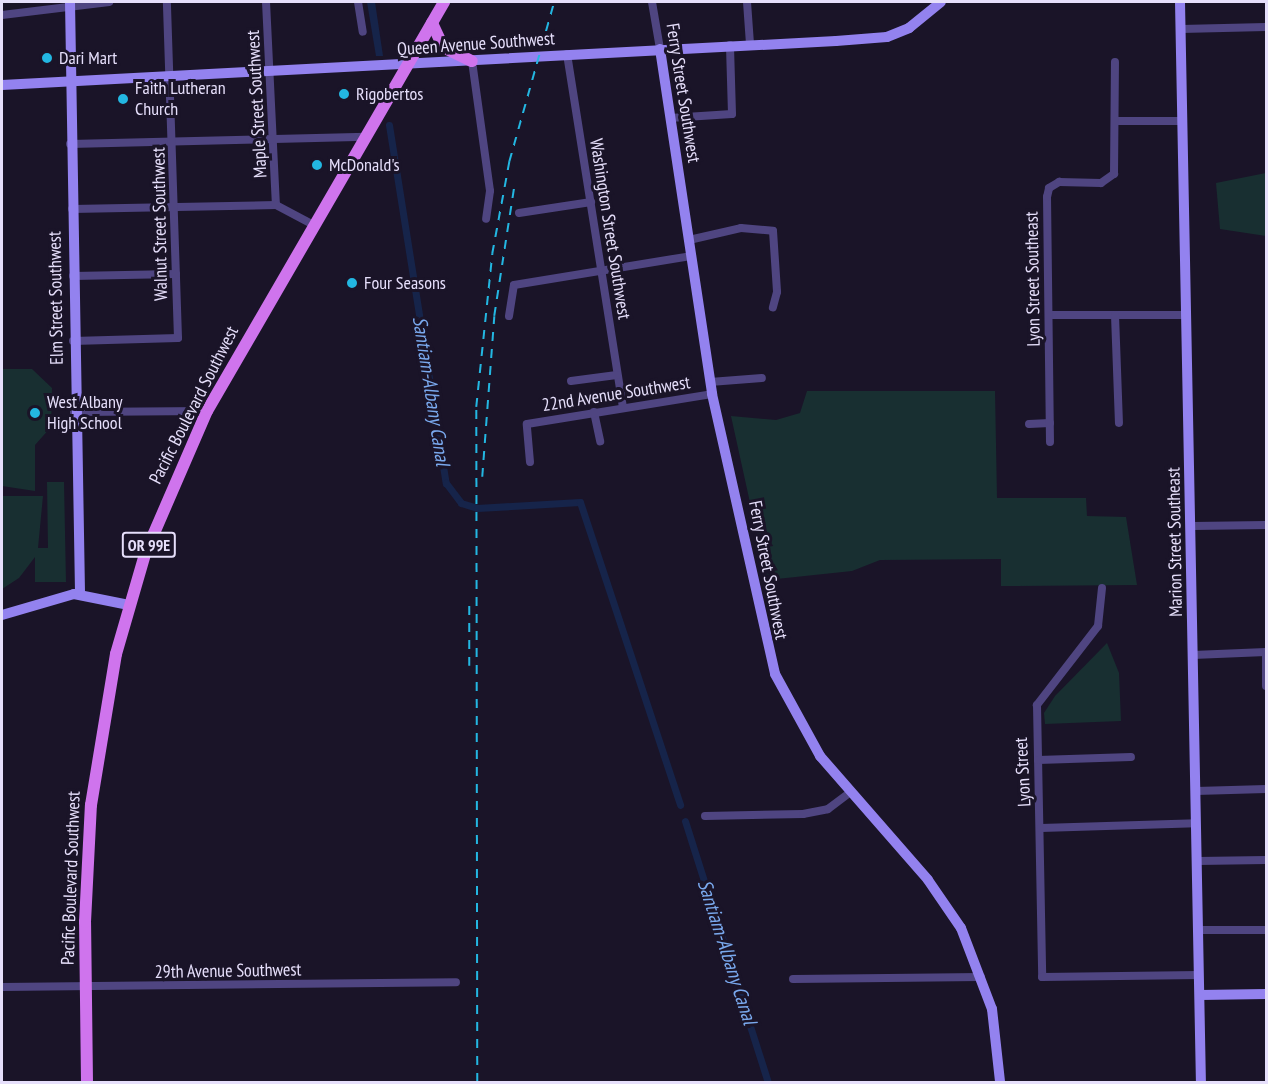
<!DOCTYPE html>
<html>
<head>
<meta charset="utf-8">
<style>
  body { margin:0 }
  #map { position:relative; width:1268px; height:1084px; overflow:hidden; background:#1a1428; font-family:"PT Sans Narrow",sans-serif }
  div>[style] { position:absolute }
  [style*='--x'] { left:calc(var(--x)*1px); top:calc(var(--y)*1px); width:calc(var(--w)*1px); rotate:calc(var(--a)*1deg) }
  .green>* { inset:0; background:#182f31 }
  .water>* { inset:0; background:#16244a }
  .canal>* { height:7px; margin:-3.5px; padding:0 3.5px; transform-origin:3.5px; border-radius:3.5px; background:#16244a }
  .street>* { height:8px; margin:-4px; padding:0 4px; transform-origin:4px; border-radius:4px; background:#4f4581 }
  .secondary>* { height:10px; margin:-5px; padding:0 5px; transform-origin:5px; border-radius:5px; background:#9382ef }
  .primary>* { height:12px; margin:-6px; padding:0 6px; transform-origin:6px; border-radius:6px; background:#cf74ed }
  .rail>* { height:1.5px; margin-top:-0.75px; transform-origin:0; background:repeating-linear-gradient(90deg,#23b7e2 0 9px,transparent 0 17px) }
  .dots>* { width:16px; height:16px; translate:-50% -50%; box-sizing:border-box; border:3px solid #1a1428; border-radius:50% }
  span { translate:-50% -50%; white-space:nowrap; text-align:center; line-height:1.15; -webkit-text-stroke:6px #1a1428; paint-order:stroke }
  .shield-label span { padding:2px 4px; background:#1a1428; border:2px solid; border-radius:4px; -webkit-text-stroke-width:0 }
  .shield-label { font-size:16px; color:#e6dffb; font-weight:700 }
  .street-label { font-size:18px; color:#e6dffb }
  .poi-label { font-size:18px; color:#e6dffb }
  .left { translate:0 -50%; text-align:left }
  .water-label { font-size:20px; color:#7aa9ee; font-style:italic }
  .frame { position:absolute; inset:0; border:3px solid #e6dffb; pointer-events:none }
</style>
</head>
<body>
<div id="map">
  <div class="green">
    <i style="clip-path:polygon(1266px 173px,1266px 236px,1220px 229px,1216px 183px)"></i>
    <i style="clip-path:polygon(2px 369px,32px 369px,52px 388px,51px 427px,35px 445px,35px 491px,2px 486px)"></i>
    <i style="clip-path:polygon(807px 391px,995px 391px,997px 498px,1086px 498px,1087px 516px,1126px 517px,1137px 585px,1001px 586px,1001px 559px,880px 560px,852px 571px,767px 580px,731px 416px,776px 420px,800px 413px)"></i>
    <i style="clip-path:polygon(47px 482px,64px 482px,66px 582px,35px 582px,35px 557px,19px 578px,2px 589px,2px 496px,43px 496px,38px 548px,48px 548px)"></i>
    <i style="clip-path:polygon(1107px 643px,1119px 673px,1121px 721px,1045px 724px,1044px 713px,1055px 696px)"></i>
  </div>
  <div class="water">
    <i style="clip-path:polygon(367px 2px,375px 2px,383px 56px,376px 56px)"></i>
  </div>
  <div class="canal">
    <i style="--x:389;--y:125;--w:363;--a:81"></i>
    <i style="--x:446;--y:483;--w:25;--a:53"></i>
    <i style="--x:461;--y:503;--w:17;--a:17"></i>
    <i style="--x:477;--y:508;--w:103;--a:-3.3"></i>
    <i style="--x:580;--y:502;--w:319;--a:71.7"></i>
    <i style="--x:685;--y:821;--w:274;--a:72.4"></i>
  </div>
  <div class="street">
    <i style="--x:266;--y:2;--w:203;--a:87.2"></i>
    <i style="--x:358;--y:2;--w:30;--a:81"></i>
    <i style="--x:652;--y:2;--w:48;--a:80.3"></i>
    <i style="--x:747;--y:2;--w:42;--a:85.9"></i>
    <i style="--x:2;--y:15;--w:108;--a:-6.9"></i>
    <i style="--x:1181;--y:29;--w:85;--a:-1.3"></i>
    <i style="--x:567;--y:54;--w:358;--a:81"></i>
    <i style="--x:472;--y:61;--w:131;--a:82.1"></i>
    <i style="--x:490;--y:191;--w:28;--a:98"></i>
    <i style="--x:670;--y:118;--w:62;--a:-3.7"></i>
    <i style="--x:732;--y:114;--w:69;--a:-91.7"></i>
    <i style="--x:1115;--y:121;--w:66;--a:0"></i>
    <i style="--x:70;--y:144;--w:297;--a:-1.4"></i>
    <i style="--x:72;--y:209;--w:204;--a:-1.1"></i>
    <i style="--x:276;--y:205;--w:40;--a:28"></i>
    <i style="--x:519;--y:213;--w:73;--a:-8.7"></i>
    <i style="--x:689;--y:240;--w:53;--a:-13"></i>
    <i style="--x:741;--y:228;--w:32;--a:5"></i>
    <i style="--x:773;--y:231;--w:61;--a:86.2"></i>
    <i style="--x:777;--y:292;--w:16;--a:105"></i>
    <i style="--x:73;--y:276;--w:103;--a:-1.1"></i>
    <i style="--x:1049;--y:315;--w:137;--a:0"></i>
    <i style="--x:1115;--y:315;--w:108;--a:87.9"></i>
    <i style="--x:509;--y:316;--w:31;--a:-81"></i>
    <i style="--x:514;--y:285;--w:179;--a:-9.3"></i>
    <i style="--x:73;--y:341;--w:105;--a:-1.6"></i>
    <i style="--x:178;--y:338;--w:336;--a:-91.9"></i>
    <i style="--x:571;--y:381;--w:46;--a:-7.4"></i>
    <i style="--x:710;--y:382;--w:52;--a:-4.4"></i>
    <i style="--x:74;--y:412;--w:133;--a:-0.4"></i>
    <i style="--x:594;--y:412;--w:30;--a:78"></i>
    <i style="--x:1029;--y:424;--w:21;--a:-3"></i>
    <i style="--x:1050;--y:442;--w:245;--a:-90.7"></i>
    <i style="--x:1047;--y:197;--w:9;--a:-77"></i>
    <i style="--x:1049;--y:188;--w:12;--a:-31"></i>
    <i style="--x:1059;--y:182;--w:42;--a:1.4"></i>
    <i style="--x:1101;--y:183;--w:16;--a:-35"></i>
    <i style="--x:1114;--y:174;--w:112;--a:-89.5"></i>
    <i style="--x:530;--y:462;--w:38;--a:-95"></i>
    <i style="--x:527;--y:424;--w:187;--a:-9.2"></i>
    <i style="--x:1193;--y:526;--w:73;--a:-0.8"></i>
    <i style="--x:1102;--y:588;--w:38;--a:96"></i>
    <i style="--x:1098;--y:626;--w:100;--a:127.7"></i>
    <i style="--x:1037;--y:705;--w:272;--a:88.9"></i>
    <i style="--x:1042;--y:977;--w:157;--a:-0.7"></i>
    <i style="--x:1193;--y:655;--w:73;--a:-2.4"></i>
    <i style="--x:1266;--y:686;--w:34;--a:-90"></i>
    <i style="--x:1038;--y:760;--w:93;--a:-1.8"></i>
    <i style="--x:1196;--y:791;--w:70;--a:-1.6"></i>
    <i style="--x:705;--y:816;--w:98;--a:-1.2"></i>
    <i style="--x:803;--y:814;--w:25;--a:-11"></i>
    <i style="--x:828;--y:809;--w:26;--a:-37"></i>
    <i style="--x:1041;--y:828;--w:155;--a:-1.8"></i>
    <i style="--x:1198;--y:861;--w:68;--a:-0.8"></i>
    <i style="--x:1198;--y:930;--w:68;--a:0"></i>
    <i style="--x:793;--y:979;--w:188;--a:-0.6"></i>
    <i style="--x:2;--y:987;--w:454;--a:-0.6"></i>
  </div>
  <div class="secondary">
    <i style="--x:70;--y:2;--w:591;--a:89.03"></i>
    <i style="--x:1180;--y:2;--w:1080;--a:88.89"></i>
    <i style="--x:660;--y:49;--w:349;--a:81.4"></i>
    <i style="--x:712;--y:394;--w:287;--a:77.3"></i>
    <i style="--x:775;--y:674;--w:94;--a:61.2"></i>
    <i style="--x:820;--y:756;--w:164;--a:48.9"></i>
    <i style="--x:928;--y:880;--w:58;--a:55.5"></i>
    <i style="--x:961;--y:928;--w:87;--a:69.1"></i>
    <i style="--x:992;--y:1009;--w:73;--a:83.7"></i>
    <i style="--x:2;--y:85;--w:835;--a:-3.02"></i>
    <i style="--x:836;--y:41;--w:51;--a:-4.5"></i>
    <i style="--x:887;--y:37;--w:24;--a:-22"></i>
    <i style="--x:909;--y:28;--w:41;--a:-39.1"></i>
    <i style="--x:2;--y:615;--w:75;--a:-16.3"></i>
    <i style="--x:74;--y:594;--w:56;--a:11.3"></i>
    <i style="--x:1200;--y:995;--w:66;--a:-0.9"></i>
  </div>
  <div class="primary">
    <i style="--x:432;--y:23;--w:26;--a:65"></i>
    <i style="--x:443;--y:47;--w:32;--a:26"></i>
    <i style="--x:87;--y:1082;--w:160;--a:-90.7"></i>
    <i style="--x:85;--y:922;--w:117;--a:-87.1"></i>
    <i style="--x:91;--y:805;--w:153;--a:-80.6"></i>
    <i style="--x:116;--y:654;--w:104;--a:-73.8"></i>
    <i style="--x:145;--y:554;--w:156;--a:-66.6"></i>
    <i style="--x:207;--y:411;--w:473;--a:-59.9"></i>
  </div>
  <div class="rail">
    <i style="--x:482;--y:477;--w:161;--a:-85.7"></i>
    <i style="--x:494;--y:316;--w:131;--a:-81.2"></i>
    <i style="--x:469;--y:666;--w:63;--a:-90"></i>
    <i style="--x:477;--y:1082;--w:675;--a:-90.08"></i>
    <i style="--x:476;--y:407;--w:154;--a:-84"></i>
    <i style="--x:492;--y:254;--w:94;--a:-79.5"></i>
    <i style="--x:509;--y:162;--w:166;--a:-74.3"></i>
  </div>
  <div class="dots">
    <i style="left:47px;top:58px;background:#23b7e2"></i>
    <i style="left:344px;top:94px;background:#23b7e2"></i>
    <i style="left:123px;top:99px;background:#23b7e2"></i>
    <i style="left:317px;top:165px;background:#23b7e2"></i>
    <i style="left:352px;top:283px;background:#23b7e2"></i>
    <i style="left:35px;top:413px;background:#23b7e2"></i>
  </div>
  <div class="shield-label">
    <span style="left:149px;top:545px">OR 99E</span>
  </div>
  <div class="street-label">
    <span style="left:476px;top:44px;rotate:-4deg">Queen Avenue Southwest</span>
    <span style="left:683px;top:93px;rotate:81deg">Ferry Street Southwest</span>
    <span style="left:257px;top:104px;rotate:-93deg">Maple Street Southwest</span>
    <span style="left:160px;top:224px;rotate:-91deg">Walnut Street Southwest</span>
    <span style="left:610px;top:229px;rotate:81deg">Washington Street Southwest</span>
    <span style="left:1033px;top:279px;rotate:-91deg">Lyon Street Southeast</span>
    <span style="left:56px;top:298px;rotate:-91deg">Elm Street Southwest</span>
    <span style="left:616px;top:394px;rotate:-9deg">22nd Avenue Southwest</span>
    <span style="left:194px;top:405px;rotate:-63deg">Pacific Boulevard Southwest</span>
    <span style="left:1175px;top:542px;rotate:-91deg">Marion Street Southeast</span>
    <span style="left:768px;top:570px;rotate:79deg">Ferry Street Southwest</span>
    <span style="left:1023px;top:772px;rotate:-93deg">Lyon Street</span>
    <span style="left:71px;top:878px;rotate:-88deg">Pacific Boulevard Southwest</span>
    <span style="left:228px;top:971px;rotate:-1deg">29th Avenue Southwest</span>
  </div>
  <div class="poi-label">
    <span class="left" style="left:59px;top:58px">Dari Mart</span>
    <span class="left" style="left:135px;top:99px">Faith Lutheran<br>Church</span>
    <span class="left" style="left:356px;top:94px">Rigobertos</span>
    <span class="left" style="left:329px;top:165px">McDonald's</span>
    <span class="left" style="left:364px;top:283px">Four Seasons</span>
    <span class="left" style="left:47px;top:413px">West Albany<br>High School</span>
  </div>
  <div class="water-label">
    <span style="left:431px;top:391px;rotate:81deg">Santiam-Albany Canal</span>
    <span style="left:727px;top:952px;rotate:72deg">Santiam-Albany Canal</span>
  </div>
  <div class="frame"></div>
</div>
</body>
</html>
